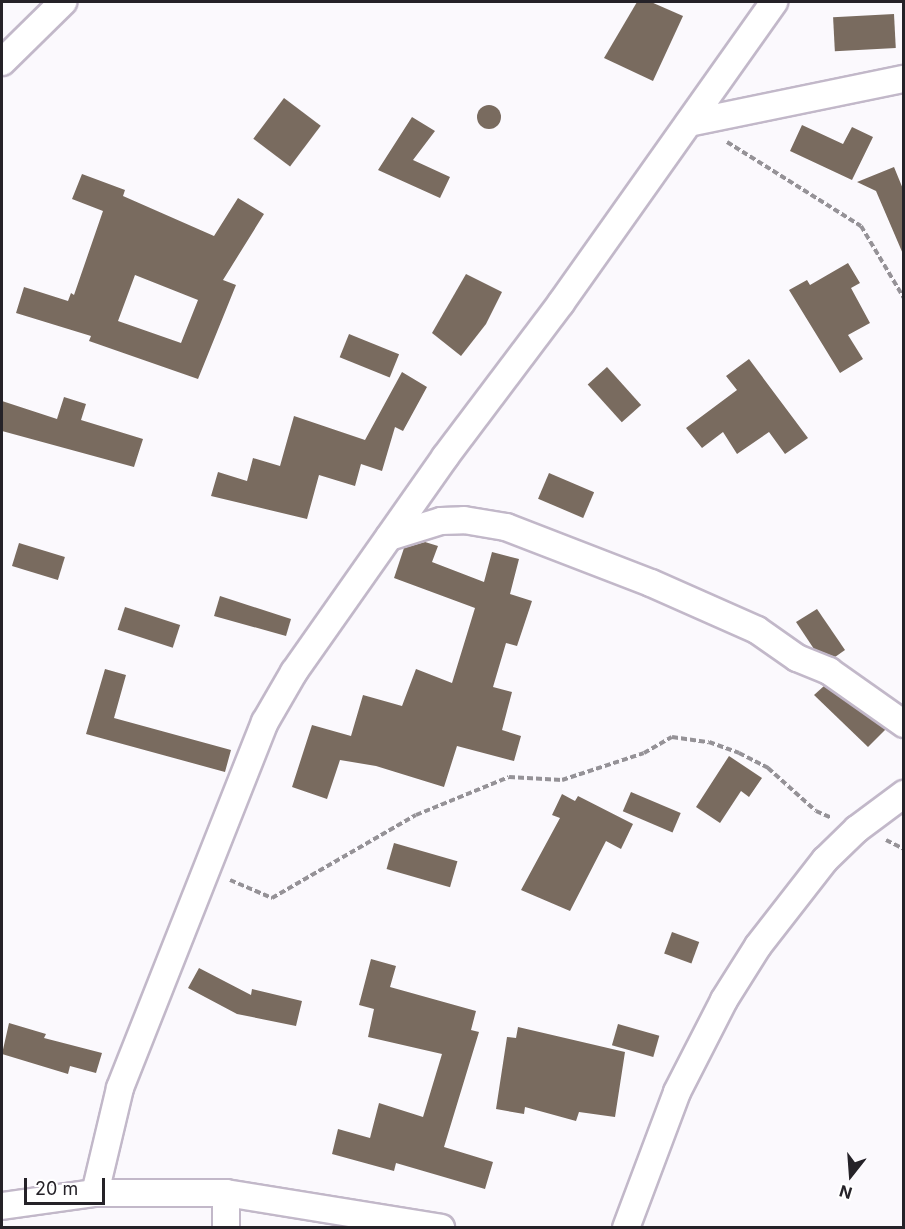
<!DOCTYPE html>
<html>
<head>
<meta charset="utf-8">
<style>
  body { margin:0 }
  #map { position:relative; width:905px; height:1229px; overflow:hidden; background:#fbf9fd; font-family:Inter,sans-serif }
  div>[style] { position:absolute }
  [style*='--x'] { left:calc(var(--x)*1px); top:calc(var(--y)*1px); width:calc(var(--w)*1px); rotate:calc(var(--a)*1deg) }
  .building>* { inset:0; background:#796b5f; transform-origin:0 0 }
  .round { border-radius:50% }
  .path>* { height:4px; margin-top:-2px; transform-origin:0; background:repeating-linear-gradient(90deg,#959297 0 6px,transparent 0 9px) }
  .roads { filter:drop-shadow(2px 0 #c2b8c9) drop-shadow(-2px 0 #c2b8c9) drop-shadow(0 2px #c2b8c9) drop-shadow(0 -2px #c2b8c9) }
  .minor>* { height:26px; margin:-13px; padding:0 13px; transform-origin:13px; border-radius:13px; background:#fff }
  span { translate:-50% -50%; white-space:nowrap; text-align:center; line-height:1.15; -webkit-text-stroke:5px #fff; paint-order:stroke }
  .frame { position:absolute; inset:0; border:3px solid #252228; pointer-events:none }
  .north { position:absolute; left:821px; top:1145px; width:60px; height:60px; -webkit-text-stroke:4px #fff; paint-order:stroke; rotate:197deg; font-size:16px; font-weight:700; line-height:24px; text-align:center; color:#252228 }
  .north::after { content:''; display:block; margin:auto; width:21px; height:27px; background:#252228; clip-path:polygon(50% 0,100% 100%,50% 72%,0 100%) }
  .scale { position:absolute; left:24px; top:1178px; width:81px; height:27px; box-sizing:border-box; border:3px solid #252228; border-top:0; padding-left:8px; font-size:18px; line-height:21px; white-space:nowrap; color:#252228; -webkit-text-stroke:4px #fff; paint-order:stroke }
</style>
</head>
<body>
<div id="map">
  <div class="building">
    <i style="clip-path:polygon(637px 2px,651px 2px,683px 16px,653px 81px,604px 58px)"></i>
    <i style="left:894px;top:14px;width:34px;height:61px;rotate:87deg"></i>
    <i style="left:284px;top:98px;width:46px;height:51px;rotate:37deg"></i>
    <i class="round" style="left:477px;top:105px;width:24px;height:24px"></i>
    <i style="clip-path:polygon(412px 117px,435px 131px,413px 160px,450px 177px,440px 198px,378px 170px)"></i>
    <i style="clip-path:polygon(802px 125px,843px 144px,852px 127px,873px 137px,852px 180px,790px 151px)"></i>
    <i style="clip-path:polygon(894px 167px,903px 189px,903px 254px,876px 191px,857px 182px)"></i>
    <i style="clip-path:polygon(evenodd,82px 174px,125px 190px,123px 196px,214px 236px,238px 198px,264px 214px,223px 280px,236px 285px,198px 379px,89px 341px,91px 336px,16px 313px,24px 287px,68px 301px,71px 293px,74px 295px,103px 211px,72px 199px,82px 174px,135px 275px,198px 300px,181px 343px,118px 321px,135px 275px)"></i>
    <i style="clip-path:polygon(848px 263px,860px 283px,851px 288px,870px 323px,848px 335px,863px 359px,840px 373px,789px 290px,807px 280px,810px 285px)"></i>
    <i style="clip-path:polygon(466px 274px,502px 292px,486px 324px,461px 356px,432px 333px)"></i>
    <i style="left:349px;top:334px;width:54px;height:25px;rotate:22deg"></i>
    <i style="clip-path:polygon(749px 359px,808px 438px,785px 454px,769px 432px,737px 454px,723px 432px,702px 448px,686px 428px,737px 390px,726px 376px)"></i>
    <i style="left:607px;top:367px;width:51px;height:26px;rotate:48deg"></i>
    <i style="clip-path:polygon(402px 372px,427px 387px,403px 431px,395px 427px,382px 471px,361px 464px,355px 486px,319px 475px,307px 519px,211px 496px,218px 472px,247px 481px,253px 458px,280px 466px,294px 416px,365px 440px)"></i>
    <i style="clip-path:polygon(64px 397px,86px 404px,81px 420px,143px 439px,134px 467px,2px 431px,2px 401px,57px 419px)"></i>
    <i style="left:549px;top:473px;width:49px;height:28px;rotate:23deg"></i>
    <i style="clip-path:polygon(425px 542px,438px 546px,432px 562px,484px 582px,492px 552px,519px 559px,510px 594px,532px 601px,517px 646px,506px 643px,493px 687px,512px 692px,502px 730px,521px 736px,514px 761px,457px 746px,444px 787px,376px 766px,340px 760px,327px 799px,292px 787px,312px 725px,351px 736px,363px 695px,402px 706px,416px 669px,452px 683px,475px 608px,394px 578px,404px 548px)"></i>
    <i style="left:19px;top:543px;width:48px;height:24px;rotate:17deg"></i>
    <i style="clip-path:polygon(220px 596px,291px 619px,286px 636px,214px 616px)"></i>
    <i style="left:125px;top:607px;width:58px;height:24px;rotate:18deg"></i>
    <i style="clip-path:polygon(817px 609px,845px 650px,835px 657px,814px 649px,796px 622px)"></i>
    <i style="clip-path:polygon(105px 669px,126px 675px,114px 718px,231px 750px,225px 772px,86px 734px)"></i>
    <i style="clip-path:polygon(824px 686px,886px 729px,868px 747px,814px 695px)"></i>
    <i style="clip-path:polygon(729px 756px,762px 778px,749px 797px,741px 791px,720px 823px,696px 807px)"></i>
    <i style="left:631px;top:792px;width:54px;height:21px;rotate:23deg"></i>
    <i style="clip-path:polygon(562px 794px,575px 801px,578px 796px,633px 824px,621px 849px,606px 841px,570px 911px,521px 890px,560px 818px,552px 815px)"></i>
    <i style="left:394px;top:843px;width:66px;height:27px;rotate:16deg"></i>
    <i style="left:672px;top:932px;width:29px;height:23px;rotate:20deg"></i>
    <i style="clip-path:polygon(371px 959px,396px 966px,390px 987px,476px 1011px,471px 1030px,479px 1032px,444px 1147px,493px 1162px,485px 1189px,396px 1163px,394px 1171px,332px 1154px,338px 1129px,370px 1138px,379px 1103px,423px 1117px,442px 1054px,368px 1037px,374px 1009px,359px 1005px)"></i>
    <i style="clip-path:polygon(199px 968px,251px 995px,252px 989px,302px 1001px,296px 1026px,237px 1014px,188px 988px)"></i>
    <i style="clip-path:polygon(9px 1023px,46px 1034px,44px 1038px,102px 1053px,96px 1073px,70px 1066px,68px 1074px,2px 1054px)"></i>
    <i style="left:618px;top:1024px;width:43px;height:22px;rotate:16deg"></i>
    <i style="clip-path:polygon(518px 1027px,625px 1052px,615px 1117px,579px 1112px,576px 1121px,525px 1107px,524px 1114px,496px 1109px,507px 1037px,516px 1038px)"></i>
  </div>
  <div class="path">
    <i style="--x:727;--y:142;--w:158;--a:32.1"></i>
    <i style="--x:861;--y:226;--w:84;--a:59.2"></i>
    <i style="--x:886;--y:840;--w:20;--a:27"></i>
    <i style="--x:230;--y:880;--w:46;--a:23.2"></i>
    <i style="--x:272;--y:898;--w:166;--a:-30"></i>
    <i style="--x:416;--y:815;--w:100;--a:-22.2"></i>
    <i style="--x:509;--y:777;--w:53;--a:3.2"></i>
    <i style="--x:562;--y:780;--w:86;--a:-18.2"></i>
    <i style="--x:644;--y:753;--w:32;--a:-30"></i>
    <i style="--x:672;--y:737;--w:37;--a:8"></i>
    <i style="--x:709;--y:742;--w:32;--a:20"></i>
    <i style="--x:739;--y:753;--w:33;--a:27"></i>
    <i style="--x:768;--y:768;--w:64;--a:41.9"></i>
    <i style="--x:816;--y:811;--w:17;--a:24"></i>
  </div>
  <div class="roads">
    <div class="minor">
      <i style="--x:2;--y:62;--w:86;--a:-44.5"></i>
      <i style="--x:689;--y:123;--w:219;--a:-11.6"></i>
      <i style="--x:389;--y:537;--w:54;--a:-17.1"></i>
      <i style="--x:441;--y:521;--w:23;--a:-2"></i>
      <i style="--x:464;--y:520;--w:43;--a:9.5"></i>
      <i style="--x:506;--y:527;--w:155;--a:21.1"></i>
      <i style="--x:651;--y:583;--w:116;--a:23.9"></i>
      <i style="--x:757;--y:630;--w:49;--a:35"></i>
      <i style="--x:797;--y:658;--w:35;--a:22"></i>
      <i style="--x:829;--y:671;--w:92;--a:35.2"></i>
      <i style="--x:95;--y:1193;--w:108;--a:-76.6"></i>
      <i style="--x:120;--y:1088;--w:394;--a:-68.4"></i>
      <i style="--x:265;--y:722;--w:58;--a:-59.9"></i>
      <i style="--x:294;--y:672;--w:263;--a:-54.9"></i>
      <i style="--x:445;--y:457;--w:193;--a:-53"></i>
      <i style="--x:561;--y:303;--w:369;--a:-54.7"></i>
      <i style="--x:2;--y:1206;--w:94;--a:-8"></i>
      <i style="--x:95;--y:1193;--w:131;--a:0"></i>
      <i style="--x:226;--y:1193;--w:218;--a:9.2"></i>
      <i style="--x:226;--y:1228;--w:35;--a:-90"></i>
      <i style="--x:626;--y:1228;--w:145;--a:-69.4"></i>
      <i style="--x:677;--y:1092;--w:103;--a:-62.9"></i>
      <i style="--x:724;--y:1000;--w:64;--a:-57.8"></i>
      <i style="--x:758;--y:946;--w:109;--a:-52.1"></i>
      <i style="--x:825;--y:860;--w:45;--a:-44.1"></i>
      <i style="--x:857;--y:829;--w:59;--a:-36.7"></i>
    </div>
  </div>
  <div class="frame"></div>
  <div class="north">N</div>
  <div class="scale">20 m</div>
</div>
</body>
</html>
